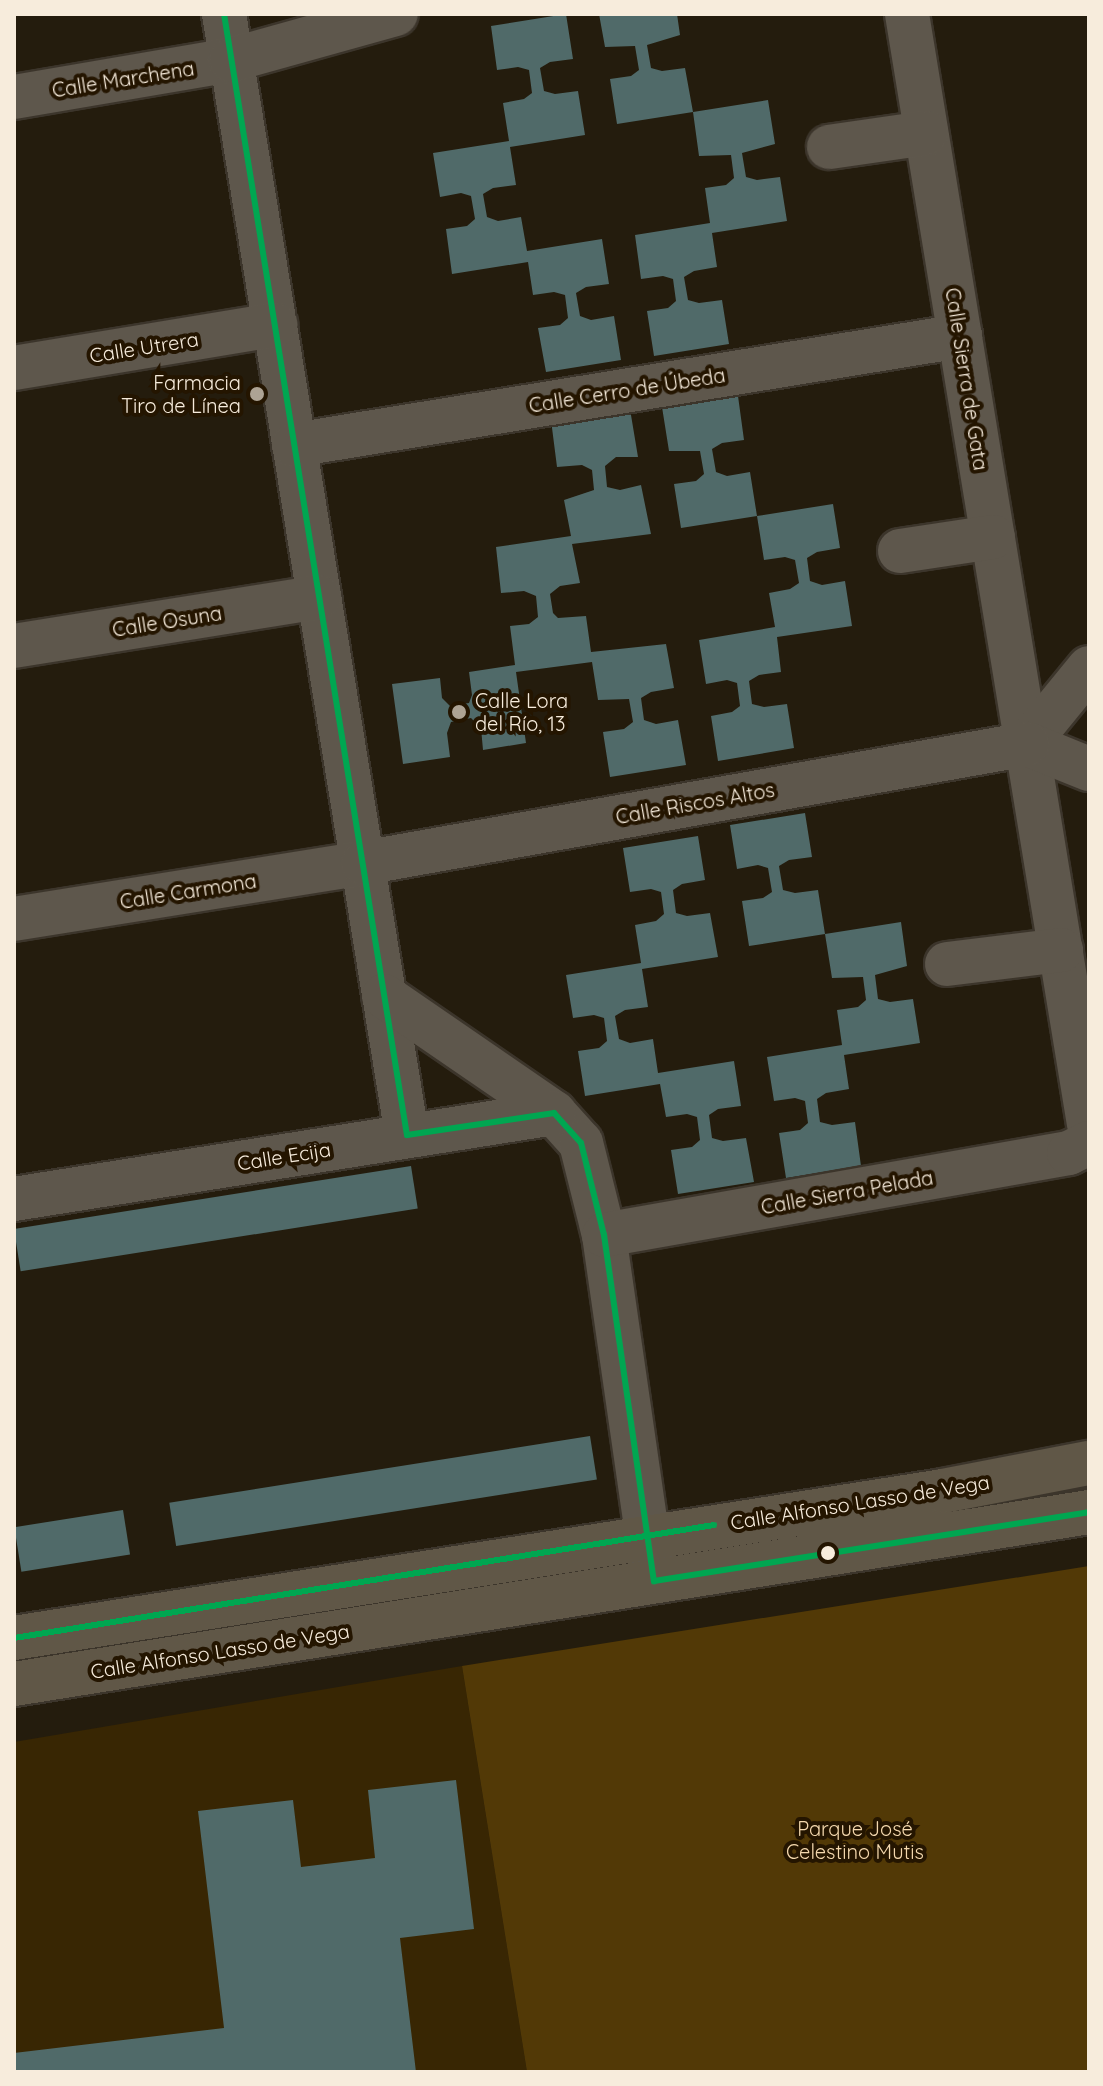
<!DOCTYPE html>
<html>
<head>
<meta charset="utf-8">
<style>
  body { margin:0 }
  #map { position:relative; width:1103px; height:2086px; overflow:hidden; background:#241c0d; font-family:Quicksand,sans-serif }
  div>[style] { position:absolute }
  [style*='--x'] { left:calc(var(--x)*1px); top:calc(var(--y)*1px); width:calc(var(--w)*1px); rotate:calc(var(--a)*1deg) }
  .built>* { inset:0; background:#382603 }
  .green>* { inset:0; background:#523906 }
  .building>* { inset:0; background:#506a69; transform-origin:0 0 }
  .roads { filter:drop-shadow(2px 0 #3c352b) drop-shadow(-2px 0 #3c352b) drop-shadow(0 2px #3c352b) drop-shadow(0 -2px #3c352b) }
  .minor>* { height:44px; margin:-22px; padding:0 22px; transform-origin:22px; border-radius:22px; background:#5e574c }
  .major>* { height:44px; margin:-22px; padding:0 22px; transform-origin:22px; border-radius:22px; background:#605747 }
  .bus-1>* { height:6px; margin:-3px; padding:0 3px; transform-origin:3px; border-radius:3px; background:#00a651 }
  .dots>* { width:22px; height:22px; translate:-50% -50%; box-sizing:border-box; border:4px solid #241500; border-radius:50% }
  span { translate:-50% -50%; white-space:nowrap; text-align:center; line-height:1.15; -webkit-text-stroke:8px #241500; paint-order:stroke }
  .street-label { font-size:20px; color:#f7ecdc }
  .poi-label { font-size:20px; color:#f7ecdc }
  .right { translate:-100% -50%; text-align:right }
  .left { translate:0 -50%; text-align:left }
  .park-label { font-size:20px; color:#f5d9ae }
  .frame { position:absolute; inset:0; border:16px solid #f7ecdc; pointer-events:none }
</style>
</head>
<body>
<div id="map">
  <div class="built">
    <i style="clip-path:polygon(462px 1666px,527px 2072px,14px 2072px,14px 1742px)"></i>
  </div>
  <div class="green">
    <i style="clip-path:polygon(1089px 1566px,1089px 2072px,527px 2072px,462px 1666px)"></i>
  </div>
  <div class="building">
    <i style="clip-path:polygon(566px 14px,573px 59px,550px 62px,540px 68px,544px 91px,555px 94px,578px 91px,585px 135px,510px 147px,516px 185px,493px 188px,483px 194px,487px 217px,498px 221px,521px 217px,527px 251px,602px 239px,609px 284px,586px 287px,576px 293px,580px 316px,591px 320px,614px 316px,621px 360px,546px 372px,538px 328px,560px 325px,568px 318px,565px 295px,554px 292px,533px 295px,528px 262px,452px 274px,446px 229px,467px 226px,475px 219px,471px 196px,461px 193px,440px 197px,433px 153px,509px 141px,503px 103px,524px 99px,532px 93px,529px 70px,518px 67px,497px 70px,491px 26px)"></i>
    <i style="clip-path:polygon(599px 14px,677px 14px,680px 35px,647px 45px,651px 68px,662px 71px,685px 68px,693px 112px,617px 124px,610px 79px,631px 76px,639px 70px,635px 46px,605px 47px)"></i>
    <i style="clip-path:polygon(768px 100px,775px 144px,742px 153px,746px 177px,757px 180px,780px 177px,787px 221px,712px 233px,717px 267px,694px 271px,684px 277px,688px 300px,699px 303px,722px 300px,729px 344px,654px 356px,647px 311px,668px 308px,676px 301px,673px 279px,663px 276px,641px 279px,635px 235px,710px 223px,705px 188px,726px 185px,734px 178px,731px 155px,699px 156px,693px 112px)"></i>
    <i style="clip-path:polygon(738px 396px,744px 440px,722px 443px,712px 449px,716px 472px,727px 476px,750px 472px,757px 516px,681px 528px,674px 484px,696px 481px,704px 474px,700px 451px,669px 451px,662px 407px)"></i>
    <i style="clip-path:polygon(630px 409px,638px 457px,616px 457px,605px 466px,607px 487px,620px 490px,641px 485px,651px 534px,572px 544px,580px 583px,560px 586px,550px 594px,553px 613px,558px 618px,586px 616px,591px 652px,666px 644px,674px 688px,651px 692px,641px 698px,644px 720px,656px 724px,678px 720px,686px 765px,610px 777px,603px 732px,624px 729px,633px 722px,629px 699px,598px 700px,592px 662px,516px 672px,526px 743px,483px 750px,481px 728px,471px 718px,451px 722px,447px 733px,450px 757px,403px 764px,392px 684px,440px 678px,442px 698px,450px 706px,469px 703px,472px 695px,469px 672px,515px 665px,510px 626px,529px 624px,538px 617px,536px 596px,524px 591px,501px 593px,496px 547px,571px 536px,564px 500px,594px 490px,592px 470px,582px 465px,557px 467px,551px 420px)"></i>
    <i style="clip-path:polygon(833px 504px,840px 548px,817px 552px,807px 558px,810px 581px,822px 585px,845px 581px,852px 626px,777px 637px,781px 672px,759px 675px,749px 681px,752px 704px,764px 707px,787px 704px,794px 748px,718px 761px,711px 716px,732px 712px,740px 706px,737px 683px,727px 680px,706px 684px,699px 640px,775px 627px,769px 593px,790px 589px,799px 583px,795px 560px,785px 557px,764px 560px,757px 516px)"></i>
    <i style="clip-path:polygon(805px 813px,812px 857px,789px 860px,779px 866px,783px 890px,795px 893px,818px 890px,825px 934px,749px 946px,742px 901px,763px 898px,772px 892px,768px 868px,758px 865px,737px 869px,730px 825px)"></i>
    <i style="clip-path:polygon(698px 836px,705px 880px,682px 884px,673px 890px,676px 913px,687px 916px,710px 913px,718px 957px,642px 969px,648px 1007px,625px 1010px,615px 1016px,619px 1039px,630px 1043px,653px 1039px,658px 1073px,734px 1061px,741px 1106px,718px 1109px,709px 1115px,712px 1138px,723px 1141px,746px 1138px,754px 1182px,678px 1194px,671px 1150px,692px 1147px,700px 1140px,697px 1117px,687px 1114px,666px 1117px,660px 1084px,585px 1096px,578px 1051px,599px 1048px,607px 1041px,604px 1018px,594px 1015px,573px 1018px,566px 975px,641px 963px,635px 925px,656px 921px,664px 914px,661px 892px,651px 889px,630px 892px,623px 848px)"></i>
    <i style="clip-path:polygon(901px 922px,907px 966px,875px 975px,878px 999px,890px 1002px,913px 999px,920px 1043px,844px 1055px,849px 1089px,826px 1093px,817px 1099px,820px 1122px,832px 1125px,855px 1122px,861px 1166px,786px 1178px,779px 1133px,800px 1130px,808px 1123px,805px 1101px,795px 1098px,774px 1101px,767px 1057px,842px 1045px,837px 1010px,858px 1007px,866px 1000px,863px 977px,832px 978px,825px 934px)"></i>
    <i style="left:411px;top:1166px;width:43px;height:402px;rotate:81deg"></i>
    <i style="left:590px;top:1436px;width:44px;height:426px;rotate:81deg"></i>
    <i style="left:123px;top:1510px;width:45px;height:110px;rotate:81deg"></i>
    <i style="clip-path:polygon(456px 1780px,474px 1929px,400px 1938px,416px 2072px,14px 2072px,14px 2053px,224px 2028px,198px 1811px,293px 1800px,301px 1867px,375px 1858px,368px 1790px)"></i>
  </div>
  <div class="roads">
    <div class="minor">
      <i style="--x:224;--y:14;--w:1136;--a:80.73"></i>
      <i style="--x:907;--y:14;--w:1125;--a:80.69"></i>
      <i style="--x:14;--y:97;--w:220;--a:-9.7"></i>
      <i style="--x:231;--y:60;--w:171;--a:-15.6"></i>
      <i style="--x:829;--y:147;--w:98;--a:-8.2"></i>
      <i style="--x:14;--y:368;--w:265;--a:-9.4"></i>
      <i style="--x:294;--y:445;--w:675;--a:-9.29"></i>
      <i style="--x:900;--y:551;--w:94;--a:-8.6"></i>
      <i style="--x:14;--y:646;--w:309;--a:-9.1"></i>
      <i style="--x:1027;--y:744;--w:98;--a:-50.8"></i>
      <i style="--x:1027;--y:744;--w:67;--a:22"></i>
      <i style="--x:14;--y:919;--w:353;--a:-9.1"></i>
      <i style="--x:363;--y:863;--w:675;--a:-10.16"></i>
      <i style="--x:947;--y:964;--w:115;--a:-7"></i>
      <i style="--x:384;--y:996;--w:206;--a:34.5"></i>
      <i style="--x:554;--y:1113;--w:40;--a:48"></i>
      <i style="--x:581;--y:1143;--w:95;--a:76"></i>
      <i style="--x:604;--y:1235;--w:344;--a:81.8"></i>
      <i style="--x:14;--y:1199;--w:547;--a:-9.05"></i>
      <i style="--x:604;--y:1235;--w:472;--a:-10"></i>
      <i style="--x:1069;--y:1153;--w:22;--a:-27"></i>
    </div>
    <div class="major">
      <i style="--x:14;--y:1638;--w:941;--a:-8.99"></i>
      <i style="--x:943;--y:1491;--w:149;--a:-10.9"></i>
      <i style="--x:14;--y:1684;--w:1089;--a:-9.09"></i>
    </div>
  </div>
  <div class="bus-1">
    <i style="--x:224;--y:14;--w:1136;--a:80.73"></i>
    <i style="--x:407;--y:1135;--w:149;--a:-8.5"></i>
    <i style="--x:554;--y:1113;--w:40;--a:48"></i>
    <i style="--x:581;--y:1143;--w:95;--a:76"></i>
    <i style="--x:604;--y:1235;--w:350;--a:81.8"></i>
    <i style="--x:654;--y:1581;--w:440;--a:-9"></i>
    <i style="--x:14;--y:1638;--w:709;--a:-9.17"></i>
  </div>
  <div class="dots">
    <i style="left:257px;top:394px;background:#ada394"></i>
    <i style="left:459px;top:712px;background:#ada394"></i>
    <i style="left:828px;top:1553px;background:#f7ecdc"></i>
  </div>
  <div class="street-label">
    <span style="left:123px;top:79px;rotate:-9deg">Calle Marchena</span>
    <span style="left:144px;top:347px;rotate:-9deg">Calle Utrera</span>
    <span style="left:967px;top:379px;rotate:81deg">Calle Sierra de Gata</span>
    <span style="left:627px;top:390px;rotate:-9deg">Calle Cerro de Úbeda</span>
    <span style="left:167px;top:621px;rotate:-9deg">Calle Osuna</span>
    <span style="left:695px;top:803px;rotate:-10deg">Calle Riscos Altos</span>
    <span style="left:188px;top:891px;rotate:-9deg">Calle Carmona</span>
    <span style="left:284px;top:1156px;rotate:-9deg">Calle Ecija</span>
    <span style="left:847px;top:1192px;rotate:-10deg">Calle Sierra Pelada</span>
    <span style="left:860px;top:1502px;rotate:-9deg">Calle Alfonso Lasso de Vega</span>
    <span style="left:220px;top:1651px;rotate:-9deg">Calle Alfonso Lasso de Vega</span>
  </div>
  <div class="poi-label">
    <span class="right" style="left:241px;top:394px">Farmacia<br>Tiro de Línea</span>
    <span class="left" style="left:475px;top:712px">Calle Lora<br>del Río, 13</span>
  </div>
  <div class="park-label">
    <span style="left:855px;top:1840px">Parque José<br>Celestino Mutis</span>
  </div>
  <div class="frame"></div>
</div>
</body>
</html>
